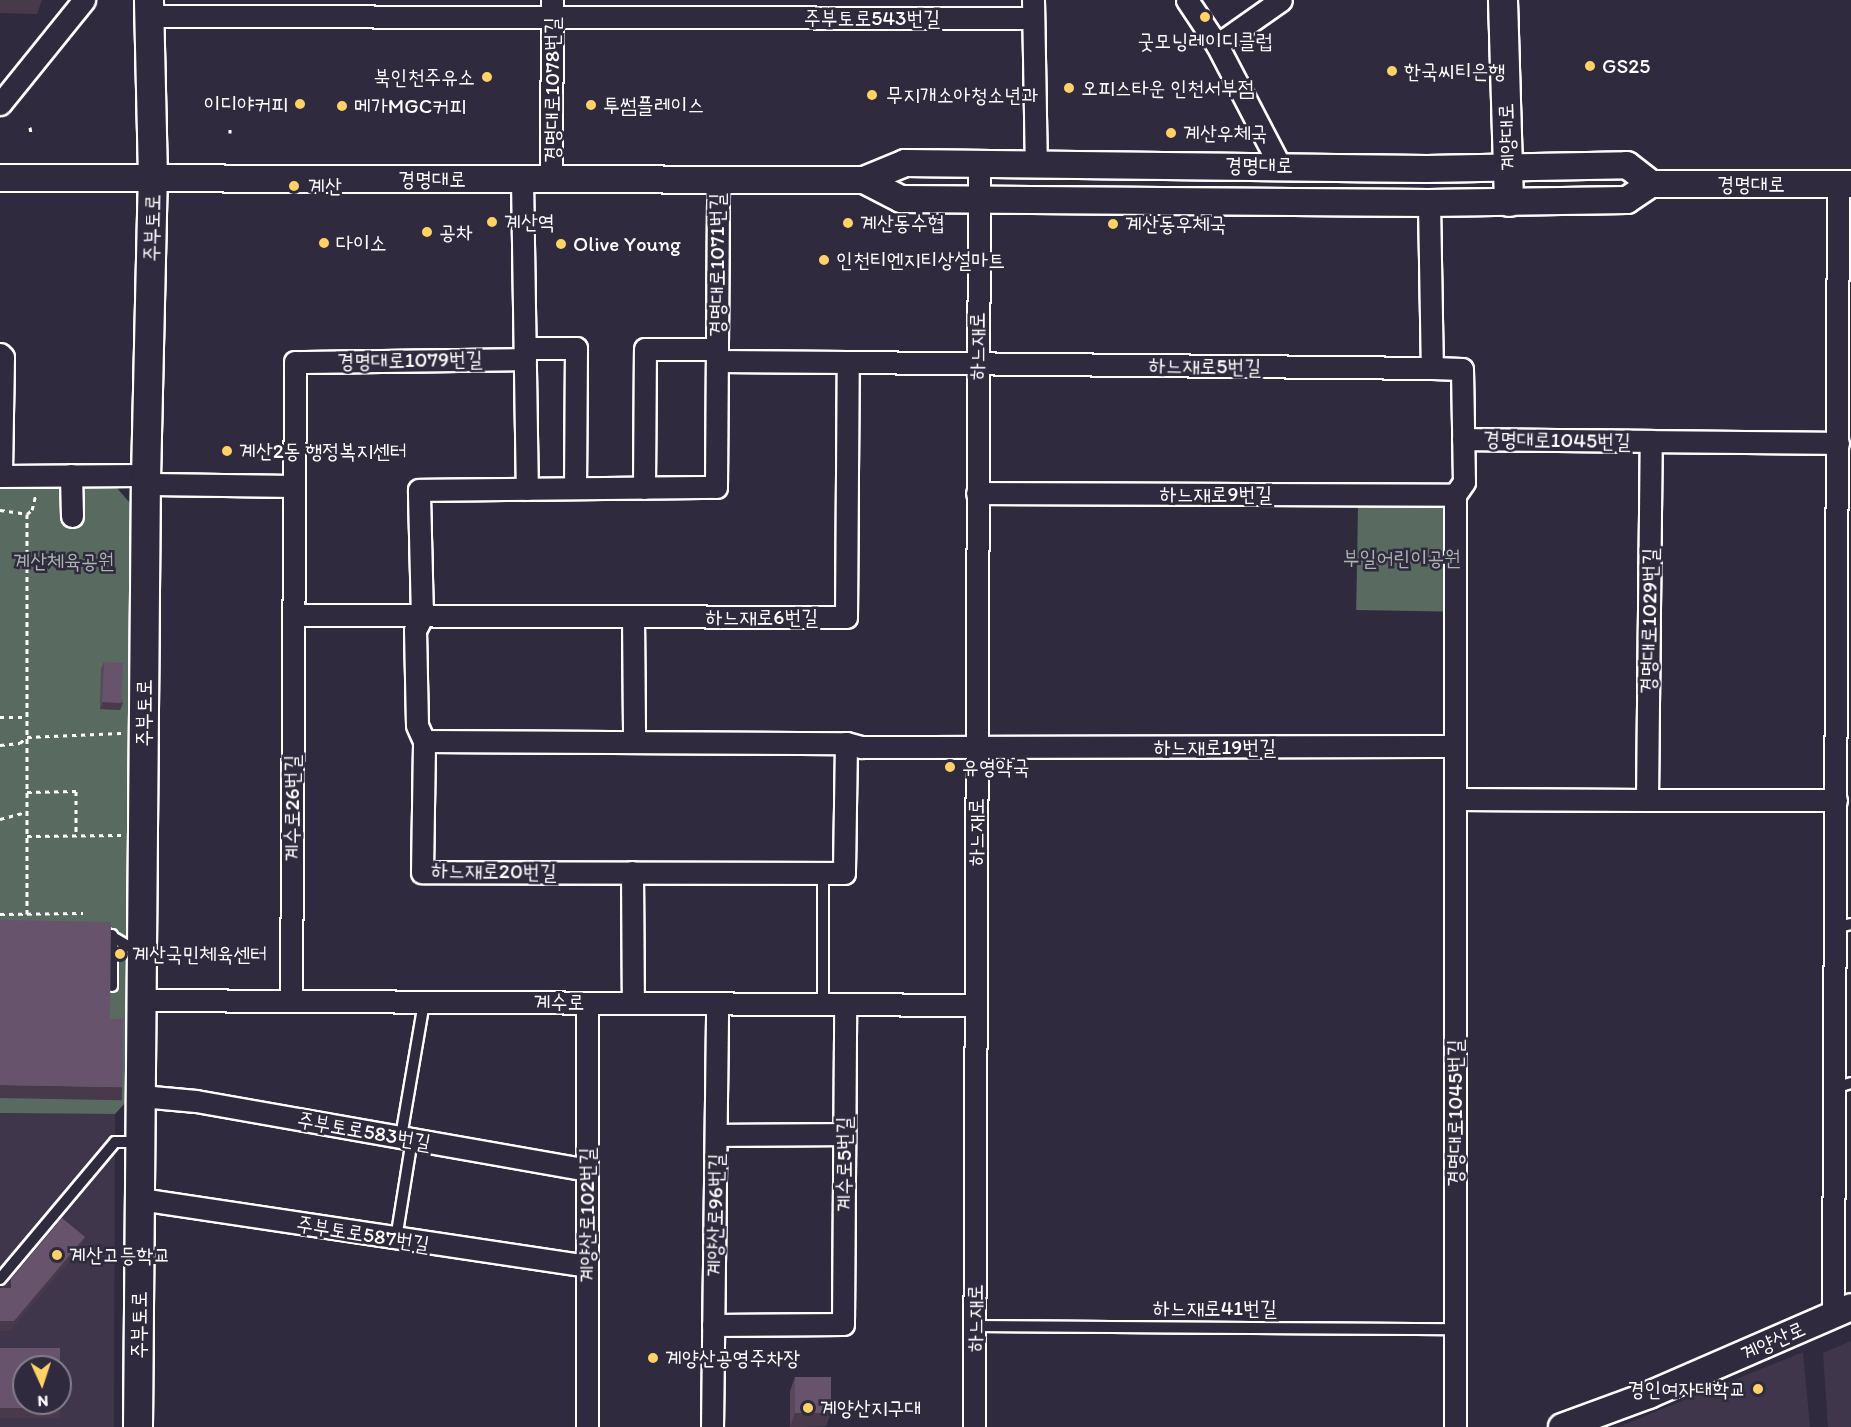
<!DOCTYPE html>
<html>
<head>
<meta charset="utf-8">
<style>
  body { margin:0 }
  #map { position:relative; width:1851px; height:1427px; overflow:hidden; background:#2f2a3d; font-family:Itim,"Poor Story",sans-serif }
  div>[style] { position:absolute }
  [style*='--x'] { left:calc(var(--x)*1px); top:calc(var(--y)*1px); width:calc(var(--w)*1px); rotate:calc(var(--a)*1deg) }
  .built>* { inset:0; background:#40364b }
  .green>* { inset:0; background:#596a61; transform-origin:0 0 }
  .path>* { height:3px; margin-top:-1.5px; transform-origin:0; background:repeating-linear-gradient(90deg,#fff 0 4.5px,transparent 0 9px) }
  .roads { filter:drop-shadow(2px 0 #fff) drop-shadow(-2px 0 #fff) drop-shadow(0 2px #fff) drop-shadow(0 -2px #fff) }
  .service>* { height:10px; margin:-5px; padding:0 5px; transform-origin:5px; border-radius:5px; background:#2f2a3d }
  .minor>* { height:21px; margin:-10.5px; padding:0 10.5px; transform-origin:10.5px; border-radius:10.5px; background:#2f2a3d }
  .tertiary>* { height:26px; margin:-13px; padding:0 13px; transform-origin:13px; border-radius:13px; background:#2f2a3d }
  .secondary>* { height:28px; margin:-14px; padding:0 14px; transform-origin:14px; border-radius:14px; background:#2f2a3d }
  .wall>* { inset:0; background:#59475c }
  .shaded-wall>* { inset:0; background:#483a4b; transform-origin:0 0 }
  .building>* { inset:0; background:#67536b; transform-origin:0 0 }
  .dots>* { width:16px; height:16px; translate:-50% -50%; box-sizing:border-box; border:3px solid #2f2a3d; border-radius:50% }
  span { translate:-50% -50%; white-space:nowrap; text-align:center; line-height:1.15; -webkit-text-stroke:5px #2f2a3d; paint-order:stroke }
  .street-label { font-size:21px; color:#fff }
  .poi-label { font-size:21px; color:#fff }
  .left { translate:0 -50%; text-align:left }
  .right { translate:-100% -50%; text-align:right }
  .park-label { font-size:21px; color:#acb4b0 }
  .north { position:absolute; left:12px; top:1355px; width:60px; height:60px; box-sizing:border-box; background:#2f2a3d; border:2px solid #827f8b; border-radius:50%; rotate:177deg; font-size:16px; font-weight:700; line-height:24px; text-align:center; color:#fff }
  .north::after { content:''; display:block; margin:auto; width:21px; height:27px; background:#ffd166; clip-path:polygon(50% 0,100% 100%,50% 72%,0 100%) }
</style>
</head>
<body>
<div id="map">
  <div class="built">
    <i style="clip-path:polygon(evenodd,0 1113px,115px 1114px,114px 1427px,0 1427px,0 1113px,24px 1367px,60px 1367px,60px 1403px,24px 1403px,24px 1367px)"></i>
    <i style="clip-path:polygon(1851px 1341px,1851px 1427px,1828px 1427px,1823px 1353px)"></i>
    <i style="clip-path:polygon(1803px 1352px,1810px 1427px,1618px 1427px)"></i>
  </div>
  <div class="green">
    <i style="clip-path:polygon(117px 488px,130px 503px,126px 1102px,115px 1114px,0 1113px,0 489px)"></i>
    <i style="left:1358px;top:506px;width:87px;height:104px;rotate:1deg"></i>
  </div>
  <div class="path">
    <i style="--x:30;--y:127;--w:6;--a:81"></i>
    <i style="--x:230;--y:129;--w:4;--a:90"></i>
    <i style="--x:0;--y:510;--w:27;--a:8"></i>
    <i style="--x:0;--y:717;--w:26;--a:0"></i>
    <i style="--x:0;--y:745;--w:20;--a:-6"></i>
    <i style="--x:20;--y:743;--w:9;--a:-41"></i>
    <i style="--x:27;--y:737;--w:94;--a:-2.4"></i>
    <i style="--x:27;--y:792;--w:49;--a:-1.2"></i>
    <i style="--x:76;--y:791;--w:44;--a:90"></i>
    <i style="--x:0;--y:819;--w:28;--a:-15"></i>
    <i style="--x:27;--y:836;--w:94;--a:-0.6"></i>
    <i style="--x:0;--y:914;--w:83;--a:-0.7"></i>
    <i style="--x:27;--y:914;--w:400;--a:-90"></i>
    <i style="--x:27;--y:514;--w:6;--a:-39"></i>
    <i style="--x:32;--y:510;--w:16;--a:-76"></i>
  </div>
  <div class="roads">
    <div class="service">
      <i style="--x:1835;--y:928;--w:16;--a:-14"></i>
      <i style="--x:99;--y:929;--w:48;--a:30.3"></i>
      <i style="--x:112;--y:986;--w:51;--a:-90"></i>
      <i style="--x:823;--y:1004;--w:131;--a:-90"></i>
      <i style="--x:1834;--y:1088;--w:18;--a:-16"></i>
      <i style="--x:401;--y:1137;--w:137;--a:-80.3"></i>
      <i style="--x:396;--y:1239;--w:101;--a:-80.9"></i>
      <i style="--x:0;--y:1279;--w:179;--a:-50"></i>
      <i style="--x:115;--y:1142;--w:25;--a:0"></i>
      <i style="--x:975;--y:1326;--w:480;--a:0.4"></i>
    </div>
    <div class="minor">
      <i style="--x:1033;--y:0;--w:165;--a:89"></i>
      <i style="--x:1187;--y:0;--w:54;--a:56.3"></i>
      <i style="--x:1217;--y:45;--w:134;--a:62.5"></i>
      <i style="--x:149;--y:16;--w:883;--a:0.13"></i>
      <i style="--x:1217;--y:45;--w:78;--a:-35.1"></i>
      <i style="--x:0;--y:104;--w:134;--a:-51.1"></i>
      <i style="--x:522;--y:179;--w:310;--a:89.1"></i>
      <i style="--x:551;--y:180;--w:180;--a:-89.7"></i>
      <i style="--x:1429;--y:203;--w:165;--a:89"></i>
      <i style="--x:1432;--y:368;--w:30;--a:2"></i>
      <i style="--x:1462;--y:369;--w:113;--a:89"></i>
      <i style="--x:1464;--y:482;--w:16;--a:125"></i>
      <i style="--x:1455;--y:495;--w:932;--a:90"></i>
      <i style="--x:525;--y:348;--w:51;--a:0"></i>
      <i style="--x:576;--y:348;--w:140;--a:90.4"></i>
      <i style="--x:0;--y:354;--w:4;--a:45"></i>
      <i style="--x:3;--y:357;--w:119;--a:91"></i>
      <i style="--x:717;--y:361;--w:131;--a:0.4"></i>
      <i style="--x:1463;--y:439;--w:188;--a:0.6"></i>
      <i style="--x:71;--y:475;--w:41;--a:88.6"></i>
      <i style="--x:0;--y:476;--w:140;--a:-0.4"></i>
      <i style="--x:140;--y:475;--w:15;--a:37"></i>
      <i style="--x:152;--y:484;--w:142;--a:0.8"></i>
      <i style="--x:644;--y:488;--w:139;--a:-89.6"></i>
      <i style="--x:645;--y:349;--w:72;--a:0"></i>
      <i style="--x:977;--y:493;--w:478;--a:0.2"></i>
      <i style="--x:294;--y:615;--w:552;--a:0.21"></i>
      <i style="--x:846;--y:617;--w:255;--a:-89.6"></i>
      <i style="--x:848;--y:362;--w:584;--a:0.59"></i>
      <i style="--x:633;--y:616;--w:126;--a:89.5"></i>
      <i style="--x:424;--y:741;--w:17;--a:-114"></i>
      <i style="--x:417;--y:725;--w:95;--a:-91.2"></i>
      <i style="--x:415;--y:630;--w:15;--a:-62"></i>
      <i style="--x:422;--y:617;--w:127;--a:-91.4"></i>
      <i style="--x:419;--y:490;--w:297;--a:-0.6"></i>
      <i style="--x:716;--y:487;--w:307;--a:-89.6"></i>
      <i style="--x:846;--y:743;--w:130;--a:90.9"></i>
      <i style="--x:844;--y:873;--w:422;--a:-179.9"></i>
      <i style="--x:422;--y:872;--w:131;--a:-89.1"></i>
      <i style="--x:424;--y:741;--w:422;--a:0.3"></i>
      <i style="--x:846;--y:743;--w:16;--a:15"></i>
      <i style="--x:861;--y:747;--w:594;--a:-0.1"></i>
      <i style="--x:1455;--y:799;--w:192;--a:0.3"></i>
      <i style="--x:1836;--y:800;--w:189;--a:180"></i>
      <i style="--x:1647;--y:800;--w:359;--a:-89.4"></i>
      <i style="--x:1651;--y:441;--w:187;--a:0.6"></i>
      <i style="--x:632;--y:872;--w:131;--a:89.6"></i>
      <i style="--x:142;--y:1000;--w:833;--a:0.34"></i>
      <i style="--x:291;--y:1001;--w:639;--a:-89.64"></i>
      <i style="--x:295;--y:362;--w:230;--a:-0.7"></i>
      <i style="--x:141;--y:1096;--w:55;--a:5.2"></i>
      <i style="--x:196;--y:1101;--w:397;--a:10"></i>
      <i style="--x:716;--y:1135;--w:128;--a:-0.4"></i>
      <i style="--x:140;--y:1199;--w:452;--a:8.5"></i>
      <i style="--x:1833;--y:1315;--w:1131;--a:-89.75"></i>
      <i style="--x:713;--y:1325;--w:130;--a:-0.4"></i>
      <i style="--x:843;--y:1324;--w:320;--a:-89.6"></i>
      <i style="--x:587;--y:1427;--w:424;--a:-90"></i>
      <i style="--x:712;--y:1427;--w:424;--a:-89.3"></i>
      <i style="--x:974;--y:1427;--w:1263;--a:-89.77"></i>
    </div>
    <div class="tertiary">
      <i style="--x:0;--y:178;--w:864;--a:0.13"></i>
      <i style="--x:864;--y:180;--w:44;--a:-22.5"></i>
      <i style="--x:905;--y:163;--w:522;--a:0.66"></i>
      <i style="--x:1427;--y:169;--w:200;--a:-1.1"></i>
      <i style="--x:1627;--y:165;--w:31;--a:38"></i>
      <i style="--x:864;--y:180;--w:42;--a:27.2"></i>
      <i style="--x:901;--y:199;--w:528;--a:0.43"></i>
      <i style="--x:1429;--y:203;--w:198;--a:-0.9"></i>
      <i style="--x:1627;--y:200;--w:29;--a:-34"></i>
      <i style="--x:1651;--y:184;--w:200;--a:0"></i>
      <i style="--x:1562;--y:1427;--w:93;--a:-20.2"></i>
      <i style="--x:1649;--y:1395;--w:220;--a:-23.5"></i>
    </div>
    <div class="secondary">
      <i style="--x:1503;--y:0;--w:202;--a:88.3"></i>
      <i style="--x:138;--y:1427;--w:948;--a:-89.52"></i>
      <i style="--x:146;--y:479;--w:301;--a:-88.7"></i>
      <i style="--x:153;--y:178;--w:178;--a:-91.3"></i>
    </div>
  </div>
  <div class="wall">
    <i style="clip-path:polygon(104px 662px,123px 703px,120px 710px,100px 709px,101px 669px)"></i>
    <i style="clip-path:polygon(795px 1377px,831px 1412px,826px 1426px,790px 1427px,790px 1391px)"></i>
  </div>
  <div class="shaded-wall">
    <i style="clip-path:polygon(0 0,42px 0,37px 14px,0 13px)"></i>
    <i style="clip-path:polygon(103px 702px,123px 703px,120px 710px,100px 709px)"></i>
    <i style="left:0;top:1085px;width:122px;height:13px;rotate:1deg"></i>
    <i style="clip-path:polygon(85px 1237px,81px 1248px,10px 1331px,0 1331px,0 1321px)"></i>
    <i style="left:0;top:1408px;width:60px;height:10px"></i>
    <i style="clip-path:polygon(831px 1412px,826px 1426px,790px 1427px,795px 1413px)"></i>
  </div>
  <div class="building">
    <i style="left:104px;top:662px;width:19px;height:40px;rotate:3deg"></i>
    <i style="clip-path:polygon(0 920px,111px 922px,110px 1019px,123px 1019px,122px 1087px,0 1085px)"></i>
    <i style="clip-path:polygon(62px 1218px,85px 1237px,14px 1321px,0 1321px,0 1288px,11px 1288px,11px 1279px)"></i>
    <i style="clip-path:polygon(0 1348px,60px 1348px,60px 1367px,24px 1367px,24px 1403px,60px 1403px,60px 1408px,0 1408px)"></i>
    <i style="left:795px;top:1377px;width:36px;height:36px"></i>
  </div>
  <div class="dots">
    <i style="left:1205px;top:17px;background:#ffd166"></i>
    <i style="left:1590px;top:66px;background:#ffd166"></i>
    <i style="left:1392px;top:71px;background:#ffd166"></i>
    <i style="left:487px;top:77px;background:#ffd166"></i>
    <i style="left:1069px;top:88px;background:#ffd166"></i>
    <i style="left:872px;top:95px;background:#ffd166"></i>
    <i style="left:300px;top:104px;background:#ffd166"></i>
    <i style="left:591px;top:105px;background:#ffd166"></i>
    <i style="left:342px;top:106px;background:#ffd166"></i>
    <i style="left:1171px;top:133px;background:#ffd166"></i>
    <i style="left:294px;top:186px;background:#ffd166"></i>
    <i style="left:492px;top:222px;background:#ffd166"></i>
    <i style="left:848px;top:223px;background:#ffd166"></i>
    <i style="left:1113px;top:224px;background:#ffd166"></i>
    <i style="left:427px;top:232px;background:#ffd166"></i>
    <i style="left:324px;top:243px;background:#ffd166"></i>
    <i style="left:561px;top:244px;background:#ffd166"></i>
    <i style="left:824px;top:260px;background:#ffd166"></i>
    <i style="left:227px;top:451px;background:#ffd166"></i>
    <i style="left:950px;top:767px;background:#ffd166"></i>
    <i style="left:120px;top:954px;background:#ffd166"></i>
    <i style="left:57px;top:1255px;background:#ffd166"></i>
    <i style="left:653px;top:1358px;background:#ffd166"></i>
    <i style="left:1758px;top:1389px;background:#ffd166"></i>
    <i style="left:808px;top:1408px;background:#ffd166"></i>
  </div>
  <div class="street-label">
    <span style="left:872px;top:18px">주부토로543번길</span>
    <span style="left:552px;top:90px;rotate:-90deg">경명대로1078번길</span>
    <span style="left:1507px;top:137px;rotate:-92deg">계양대로</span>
    <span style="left:1259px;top:165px">경명대로</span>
    <span style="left:432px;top:179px">경명대로</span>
    <span style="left:1751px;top:184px">경명대로</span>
    <span style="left:152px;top:228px;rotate:-89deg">주부토로</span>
    <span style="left:717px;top:265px;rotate:-90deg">경명대로1071번길</span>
    <span style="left:977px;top:346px;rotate:-90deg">하느재로</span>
    <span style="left:410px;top:360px;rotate:-1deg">경명대로1079번길</span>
    <span style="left:1205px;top:366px;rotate:1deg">하느재로5번길</span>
    <span style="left:1557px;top:440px;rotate:1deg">경명대로1045번길</span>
    <span style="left:1216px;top:494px">하느재로9번길</span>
    <span style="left:762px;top:617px">하느재로6번길</span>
    <span style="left:1649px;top:621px;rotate:-89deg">경명대로1029번길</span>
    <span style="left:144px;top:713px;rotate:-90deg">주부토로</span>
    <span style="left:1215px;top:747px">하느재로19번길</span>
    <span style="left:292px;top:808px;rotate:-90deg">계수로26번길</span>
    <span style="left:976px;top:832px;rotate:-90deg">하느재로</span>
    <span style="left:494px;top:871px;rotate:1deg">하느재로20번길</span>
    <span style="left:559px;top:1002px">계수로</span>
    <span style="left:1455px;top:1113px;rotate:-90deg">경명대로1045번길</span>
    <span style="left:364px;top:1131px;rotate:10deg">주부토로583번길</span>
    <span style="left:844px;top:1164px;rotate:-90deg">계수로5번길</span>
    <span style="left:587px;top:1215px;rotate:-90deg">계양산로102번길</span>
    <span style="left:715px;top:1215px;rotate:-89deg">계양산로96번길</span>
    <span style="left:363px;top:1234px;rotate:9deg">주부토로587번길</span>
    <span style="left:1215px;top:1308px">하느재로41번길</span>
    <span style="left:975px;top:1318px;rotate:-90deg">하느재로</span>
    <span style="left:139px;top:1325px;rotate:-90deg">주부토로</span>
    <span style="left:1773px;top:1341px;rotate:-24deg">계양산로</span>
  </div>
  <div class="poi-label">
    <span style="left:1205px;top:41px">굿모닝레이디클럽</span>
    <span class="left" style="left:1602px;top:66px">GS25</span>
    <span class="left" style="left:1404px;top:71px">한국씨티은행</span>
    <span class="right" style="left:475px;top:77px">북인천주유소</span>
    <span class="left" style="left:1081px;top:88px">오피스타운 인천서부점</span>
    <span class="left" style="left:886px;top:95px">무지개소아청소년과</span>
    <span class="right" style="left:288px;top:104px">이디야커피</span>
    <span class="left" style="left:603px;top:105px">투썸플레이스</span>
    <span class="left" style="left:354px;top:106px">메가MGC커피</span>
    <span class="left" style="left:1183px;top:133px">계산우체국</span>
    <span class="left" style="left:308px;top:186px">계산</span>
    <span class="left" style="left:504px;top:222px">계산역</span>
    <span class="left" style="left:860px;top:223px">계산동수협</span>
    <span class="left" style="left:1125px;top:224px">계산동우체국</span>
    <span class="left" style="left:439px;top:232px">공차</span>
    <span class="left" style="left:336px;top:243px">다이소</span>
    <span class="left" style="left:573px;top:244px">Olive Young</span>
    <span class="left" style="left:836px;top:260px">인천티엔지티상설마트</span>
    <span class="left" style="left:239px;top:451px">계산2동 행정복지센터</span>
    <span class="left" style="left:962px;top:767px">유영약국</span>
    <span class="left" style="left:132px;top:954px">계산국민체육센터</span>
    <span class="left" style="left:69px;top:1255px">계산고등학교</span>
    <span class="left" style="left:665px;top:1358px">계양산공영주차장</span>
    <span class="right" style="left:1746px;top:1389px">경인여자대학교</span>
    <span class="left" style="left:820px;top:1408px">계양산지구대</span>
  </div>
  <div class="park-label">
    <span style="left:1402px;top:558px">부일어린이공원</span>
    <span style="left:64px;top:561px">계산체육공원</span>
  </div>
  <div class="north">N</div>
</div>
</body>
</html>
